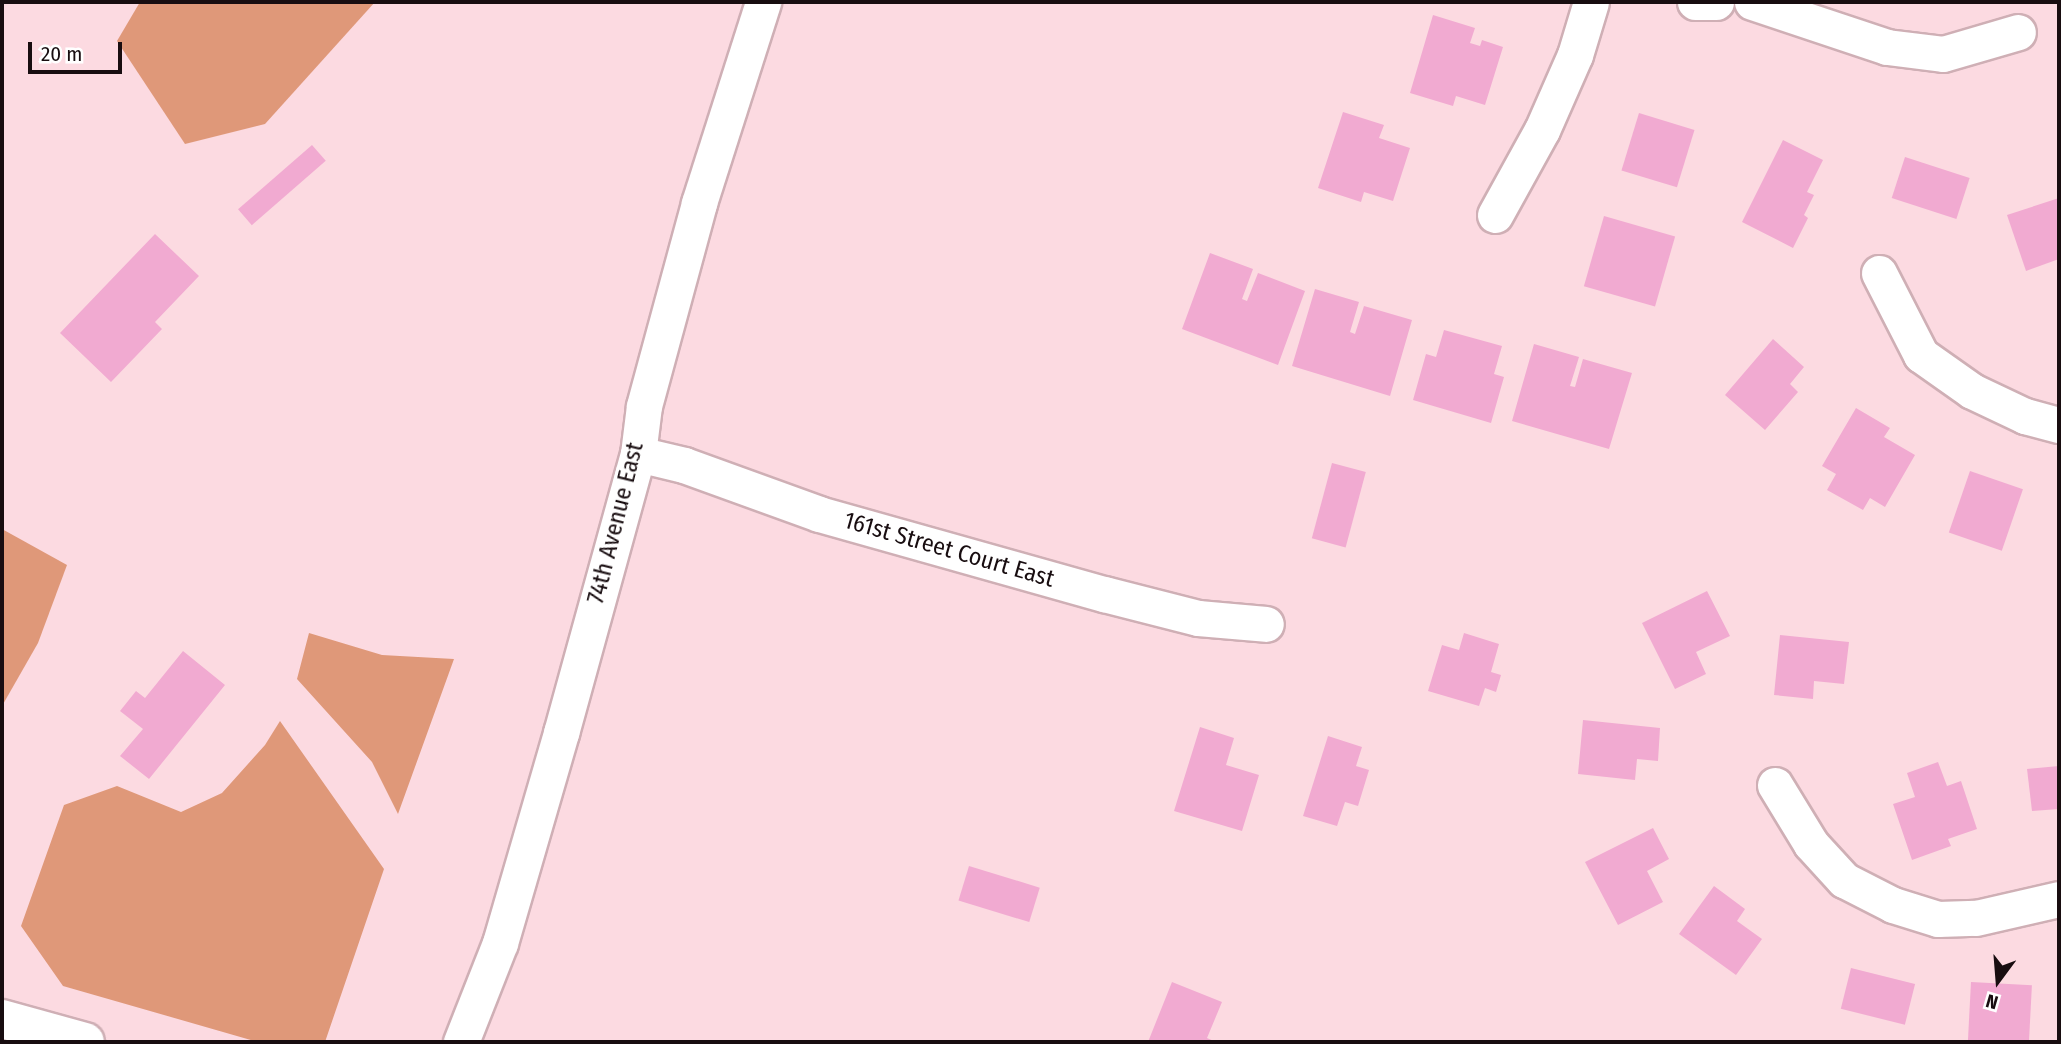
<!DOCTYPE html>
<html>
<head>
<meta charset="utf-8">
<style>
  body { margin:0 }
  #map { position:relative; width:2061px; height:1044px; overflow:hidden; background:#fcdae1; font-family:"Fira Sans Condensed",sans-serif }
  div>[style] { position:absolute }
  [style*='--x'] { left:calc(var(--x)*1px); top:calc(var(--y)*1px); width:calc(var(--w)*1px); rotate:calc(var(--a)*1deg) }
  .forest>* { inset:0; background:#df9879 }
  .building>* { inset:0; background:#f1aad1; transform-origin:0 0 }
  .roads { filter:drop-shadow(2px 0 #cfafb5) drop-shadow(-2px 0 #cfafb5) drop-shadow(0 2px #cfafb5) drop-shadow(0 -2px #cfafb5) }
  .street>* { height:35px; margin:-17.5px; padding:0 17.5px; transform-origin:17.5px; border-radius:17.5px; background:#fff }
  .secondary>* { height:38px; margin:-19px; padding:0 19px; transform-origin:19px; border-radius:19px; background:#fff }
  span { translate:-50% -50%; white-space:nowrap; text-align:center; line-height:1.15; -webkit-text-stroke:6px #fff; paint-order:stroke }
  .street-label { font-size:24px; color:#180d10 }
  .frame { position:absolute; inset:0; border:4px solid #180d10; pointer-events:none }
  .north { position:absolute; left:1963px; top:946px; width:70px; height:70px; -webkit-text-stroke:5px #fff; paint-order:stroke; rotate:196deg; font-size:19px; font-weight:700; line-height:28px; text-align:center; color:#180d10 }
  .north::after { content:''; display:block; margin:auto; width:24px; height:32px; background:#180d10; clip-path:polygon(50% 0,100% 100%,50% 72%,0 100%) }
  .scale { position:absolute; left:28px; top:42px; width:94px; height:32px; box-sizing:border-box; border:4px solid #180d10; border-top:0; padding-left:9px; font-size:21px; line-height:24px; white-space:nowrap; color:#180d10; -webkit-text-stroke:5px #fff; paint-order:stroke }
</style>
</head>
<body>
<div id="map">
  <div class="forest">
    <i style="clip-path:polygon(140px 2px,375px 2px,265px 124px,185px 144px,117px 41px)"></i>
    <i style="clip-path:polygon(2px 529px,67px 565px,38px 643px,2px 706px)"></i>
    <i style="clip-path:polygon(309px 633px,382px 655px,454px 659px,398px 814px,372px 762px,297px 679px)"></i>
    <i style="clip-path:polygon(280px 721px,384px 869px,325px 1042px,258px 1042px,63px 986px,21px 926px,64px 805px,117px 786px,181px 812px,222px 793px,265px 745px)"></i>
  </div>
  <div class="building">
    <i style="clip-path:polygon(1433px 15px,1475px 28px,1470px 43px,1480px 46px,1482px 40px,1503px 47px,1485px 105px,1456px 96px,1453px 106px,1410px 93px)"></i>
    <i style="clip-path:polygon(1343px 112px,1384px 125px,1379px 138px,1410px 148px,1393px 201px,1364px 192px,1361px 202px,1318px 188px)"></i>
    <i style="left:1639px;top:113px;width:58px;height:60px;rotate:17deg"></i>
    <i style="clip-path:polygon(1783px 140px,1823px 160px,1807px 192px,1814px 195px,1804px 215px,1808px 218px,1793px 248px,1742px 222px)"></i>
    <i style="left:312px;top:145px;width:21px;height:98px;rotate:49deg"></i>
    <i style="left:1905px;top:157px;width:68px;height:43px;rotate:18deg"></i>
    <i style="clip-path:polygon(2059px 198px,2059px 259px,2026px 271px,2007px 215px)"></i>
    <i style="left:1604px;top:216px;width:74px;height:73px;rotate:16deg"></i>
    <i style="clip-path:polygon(155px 234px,199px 276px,155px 322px,162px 329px,111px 382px,60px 333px)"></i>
    <i style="clip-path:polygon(1210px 253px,1253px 269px,1242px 299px,1247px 301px,1258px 273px,1305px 291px,1278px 365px,1182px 329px)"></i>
    <i style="clip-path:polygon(1315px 289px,1359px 302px,1350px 332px,1355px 334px,1364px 306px,1412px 320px,1390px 396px,1292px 366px)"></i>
    <i style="clip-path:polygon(1444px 330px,1502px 346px,1494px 374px,1504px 377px,1491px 423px,1413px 400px,1426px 354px,1436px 357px)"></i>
    <i style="clip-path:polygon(1773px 339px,1804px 367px,1790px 384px,1798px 392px,1765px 430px,1725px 395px)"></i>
    <i style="clip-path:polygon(1534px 344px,1579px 357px,1570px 386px,1575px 387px,1583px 359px,1632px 373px,1609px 449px,1512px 421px)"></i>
    <i style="clip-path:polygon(1856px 408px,1890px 428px,1884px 437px,1915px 455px,1885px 507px,1870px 498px,1863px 510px,1827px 490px,1836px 474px,1822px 466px)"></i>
    <i style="left:1332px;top:463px;width:35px;height:78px;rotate:15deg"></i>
    <i style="left:1970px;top:471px;width:56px;height:65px;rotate:19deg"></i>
    <i style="clip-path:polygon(1707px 591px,1730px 636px,1696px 652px,1706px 674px,1675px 689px,1642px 623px)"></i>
    <i style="clip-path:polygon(1464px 633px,1499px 644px,1491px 672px,1501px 675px,1496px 692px,1485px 688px,1479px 706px,1428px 691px,1442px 645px,1459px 650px)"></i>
    <i style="clip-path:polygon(1780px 635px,1849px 642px,1844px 684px,1814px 681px,1813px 699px,1774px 695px)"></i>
    <i style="clip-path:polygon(183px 651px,225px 685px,149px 779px,120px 756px,143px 729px,120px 711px,136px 691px,145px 698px)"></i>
    <i style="clip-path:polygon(1583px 720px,1660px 728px,1658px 761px,1637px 759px,1635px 780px,1578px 774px)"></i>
    <i style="clip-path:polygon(1200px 727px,1234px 738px,1226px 765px,1259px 775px,1242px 831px,1174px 811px)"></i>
    <i style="clip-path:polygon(1328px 736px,1362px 747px,1356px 766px,1369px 770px,1358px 806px,1345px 802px,1337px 826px,1303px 816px)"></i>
    <i style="clip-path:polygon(1938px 762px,1947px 786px,1961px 781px,1977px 829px,1948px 839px,1951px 846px,1912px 860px,1893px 804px,1915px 797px,1907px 773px)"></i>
    <i style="clip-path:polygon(2059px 766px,2059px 809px,2032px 811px,2027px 769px)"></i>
    <i style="clip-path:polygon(1653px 828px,1669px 859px,1647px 871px,1663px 902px,1618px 925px,1585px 862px)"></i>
    <i style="left:969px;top:866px;width:74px;height:36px;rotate:17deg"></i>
    <i style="clip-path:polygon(1714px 886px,1745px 909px,1737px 921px,1762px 939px,1736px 975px,1679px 934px)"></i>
    <i style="left:1851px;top:968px;width:66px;height:42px;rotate:14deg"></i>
    <i style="clip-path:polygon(1172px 982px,1222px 1002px,1207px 1038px,1216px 1042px,1148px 1042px)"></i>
    <i style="left:1971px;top:982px;width:61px;height:60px;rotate:3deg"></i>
  </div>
  <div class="roads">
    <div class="street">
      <i style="--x:1695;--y:2;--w:21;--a:0"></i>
      <i style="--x:1752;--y:2;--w:142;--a:18.4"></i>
      <i style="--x:1887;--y:47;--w:56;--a:7.1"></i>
      <i style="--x:1943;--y:54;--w:78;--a:-16.3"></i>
      <i style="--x:1495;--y:215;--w:97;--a:-61.1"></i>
      <i style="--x:1542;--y:130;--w:82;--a:-66.3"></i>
      <i style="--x:1575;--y:55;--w:55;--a:-73.2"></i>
      <i style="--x:1879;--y:273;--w:92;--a:62.9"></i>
      <i style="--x:1921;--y:355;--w:62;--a:35.2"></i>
      <i style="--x:1972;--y:391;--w:59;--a:25.3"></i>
      <i style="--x:2025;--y:416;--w:35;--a:15"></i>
      <i style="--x:638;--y:454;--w:47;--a:13.4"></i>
      <i style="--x:684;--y:465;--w:144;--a:19.9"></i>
      <i style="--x:819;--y:514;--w:296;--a:15.7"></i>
      <i style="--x:1104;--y:594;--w:97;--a:14.3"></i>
      <i style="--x:1198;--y:618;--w:68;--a:5"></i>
      <i style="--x:1775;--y:785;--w:69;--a:58.6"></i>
      <i style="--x:1811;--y:844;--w:49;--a:47.5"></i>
      <i style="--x:1844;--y:880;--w:55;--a:27"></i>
      <i style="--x:1893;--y:905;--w:47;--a:17.3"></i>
      <i style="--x:1938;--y:919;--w:38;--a:-2"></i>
      <i style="--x:1976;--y:918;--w:85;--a:-12.9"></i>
      <i style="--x:461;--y:1042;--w:106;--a:-68.5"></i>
      <i style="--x:500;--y:943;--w:219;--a:-73.8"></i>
      <i style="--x:561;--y:733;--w:289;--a:-74.6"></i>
      <i style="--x:638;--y:454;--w:48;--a:-82.9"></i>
      <i style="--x:644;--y:406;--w:210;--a:-74.8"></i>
      <i style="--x:699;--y:203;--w:211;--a:-72.3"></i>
    </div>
    <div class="secondary">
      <i style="--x:2;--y:1019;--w:86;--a:15.5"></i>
    </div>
  </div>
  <div class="street-label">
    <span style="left:616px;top:523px;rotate:-76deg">74th Avenue East</span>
    <span style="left:949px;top:550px;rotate:16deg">161st Street Court East</span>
  </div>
  <div class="frame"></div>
  <div class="north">N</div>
  <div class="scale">20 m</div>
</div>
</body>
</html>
